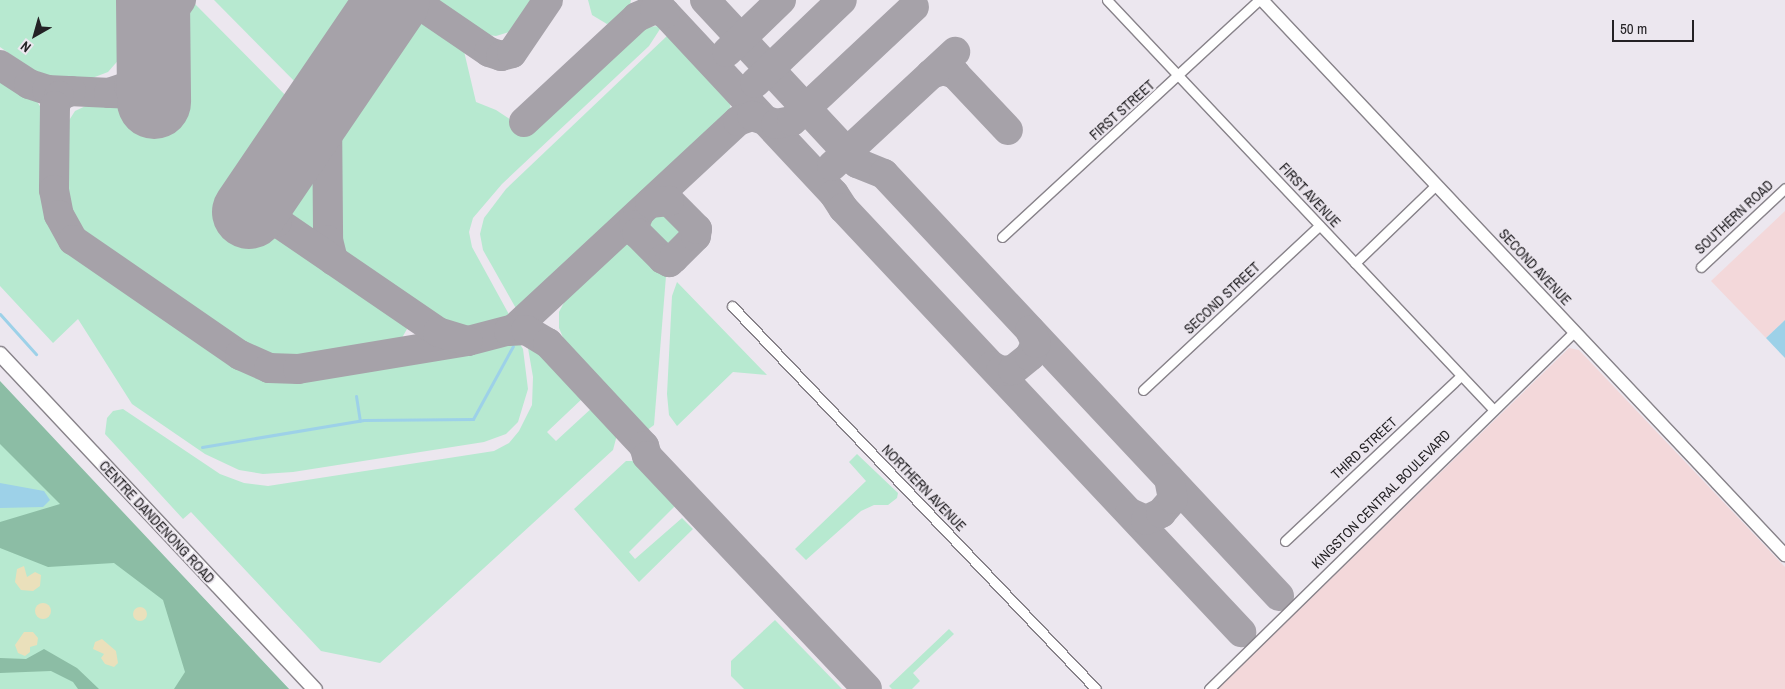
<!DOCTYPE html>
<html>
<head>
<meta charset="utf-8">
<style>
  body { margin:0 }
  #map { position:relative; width:1785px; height:689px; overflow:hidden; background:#ece7ef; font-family:"Archivo Narrow",sans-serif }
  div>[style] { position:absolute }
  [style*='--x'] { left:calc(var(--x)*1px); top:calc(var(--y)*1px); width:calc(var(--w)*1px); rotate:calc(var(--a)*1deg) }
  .industrial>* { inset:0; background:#f3d8da }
  .green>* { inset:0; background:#b7e9d0 }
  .forest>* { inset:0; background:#8cbda5 }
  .sand>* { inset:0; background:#eae0bb }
  .round { border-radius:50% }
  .water>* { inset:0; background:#9dd1e8 }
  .stream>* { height:3px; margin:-1.5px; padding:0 1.5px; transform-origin:1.5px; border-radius:1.5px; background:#9dd1e8 }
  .taxiway>* { height:30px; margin:-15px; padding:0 15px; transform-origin:15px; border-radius:15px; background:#a6a2a9 }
  .runway>* { height:74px; margin:-37px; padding:0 37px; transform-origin:37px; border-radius:37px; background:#a6a2a9 }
  .roads { filter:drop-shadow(1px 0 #88838a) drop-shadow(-1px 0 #88838a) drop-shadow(0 1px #88838a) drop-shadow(0 -1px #88838a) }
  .street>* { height:9px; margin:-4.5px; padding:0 4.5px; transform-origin:4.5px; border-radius:4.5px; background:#fff }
  .secondary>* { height:12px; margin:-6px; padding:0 6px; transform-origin:6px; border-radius:6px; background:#fff }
  .primary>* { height:14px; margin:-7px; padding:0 7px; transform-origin:7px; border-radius:7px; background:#fff }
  span { translate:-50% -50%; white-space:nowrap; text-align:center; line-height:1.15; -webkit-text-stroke:4px #ece7ef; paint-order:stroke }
  .street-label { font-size:14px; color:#242225 }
  .north { position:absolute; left:10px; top:10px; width:50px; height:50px; -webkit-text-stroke:4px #ece7ef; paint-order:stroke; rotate:218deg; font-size:14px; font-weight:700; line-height:20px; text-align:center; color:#242225 }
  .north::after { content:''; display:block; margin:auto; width:18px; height:22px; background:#242225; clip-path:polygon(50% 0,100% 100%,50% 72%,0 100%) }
  .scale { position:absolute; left:1612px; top:20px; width:82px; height:22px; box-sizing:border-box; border:2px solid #242225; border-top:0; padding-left:6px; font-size:15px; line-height:18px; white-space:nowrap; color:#242225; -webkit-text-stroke:4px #ece7ef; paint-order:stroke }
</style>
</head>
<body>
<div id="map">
  <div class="industrial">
    <i style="clip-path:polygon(1785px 211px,1785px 320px,1766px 338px,1711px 281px)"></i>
    <i style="clip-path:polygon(1569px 348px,1579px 350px,1785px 567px,1785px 689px,1217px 689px)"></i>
  </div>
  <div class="green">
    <i style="clip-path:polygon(0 0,129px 0,128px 34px,122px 56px,108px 72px,87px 80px,55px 78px,31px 69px,0 47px)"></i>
    <i style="clip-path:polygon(214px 0,373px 0,309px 96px)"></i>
    <i style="clip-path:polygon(436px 0,535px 0,512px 31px,496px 36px,481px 34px)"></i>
    <i style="clip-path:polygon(588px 0,631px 0,629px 9px,620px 19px,607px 24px,592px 15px)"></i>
    <i style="clip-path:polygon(192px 1px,299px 109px,235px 204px,401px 316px,407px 329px,399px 343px,293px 362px,260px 357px,100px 252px,71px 222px,64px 203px,62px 180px,63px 136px,68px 122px,75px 111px,92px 103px,177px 103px,178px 28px)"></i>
    <i style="clip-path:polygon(407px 6px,463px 47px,476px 102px,496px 110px,529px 132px,641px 27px,662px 26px,649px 46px,502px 184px,473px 218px,469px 232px,472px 247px,512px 320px,501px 324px,473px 331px,442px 323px,348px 260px,338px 240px,336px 113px)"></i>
    <i style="clip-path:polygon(668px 35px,729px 97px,731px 112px,711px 135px,522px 313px,518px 312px,483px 250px,480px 234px,484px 218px,506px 189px)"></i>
    <i style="clip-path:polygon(0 75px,37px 101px,43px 112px,46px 126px,46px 193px,53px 222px,66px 244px,87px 262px,233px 361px,263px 375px,288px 378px,518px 341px,523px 349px,528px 389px,518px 422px,506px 434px,484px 442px,293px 472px,263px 474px,239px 470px,205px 454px,132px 404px,78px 319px,53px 343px,0 286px)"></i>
    <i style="clip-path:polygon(316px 142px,319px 143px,319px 229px,311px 234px,294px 220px,287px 198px,292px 179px)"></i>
    <i style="clip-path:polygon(667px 211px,684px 228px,663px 248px,648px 233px,646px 221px,653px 213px)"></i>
    <i style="clip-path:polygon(630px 241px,666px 276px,654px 425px,646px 431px,569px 352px,559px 328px,559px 312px,570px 291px,618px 245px)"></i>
    <i style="clip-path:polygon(677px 282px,767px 375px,733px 372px,677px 426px,669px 415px,667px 394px,672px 296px)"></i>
    <i style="clip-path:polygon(531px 343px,550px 358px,585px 396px,547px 432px,556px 441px,594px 406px,617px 435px,613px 450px,380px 663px,321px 651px,191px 512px,183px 519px,105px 434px,107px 418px,113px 411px,123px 409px,220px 474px,244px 483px,268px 486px,494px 451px,509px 443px,519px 431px,532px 405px,533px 377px,528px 348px)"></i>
    <i style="clip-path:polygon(0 383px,289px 689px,0 689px)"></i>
    <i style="clip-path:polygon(857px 454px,898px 493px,897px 498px,888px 505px,874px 505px,861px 511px,806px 560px,795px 549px,866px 481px,849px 462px)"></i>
    <i style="clip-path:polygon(626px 461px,633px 461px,641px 466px,677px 504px,629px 552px,635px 559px,682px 518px,693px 529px,639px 582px,574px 509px)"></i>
    <i style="clip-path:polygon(775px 620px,842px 689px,744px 689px,731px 676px,731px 661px)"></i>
    <i style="clip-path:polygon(949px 629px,954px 634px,913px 673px,920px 681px,912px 689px,892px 689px,889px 686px)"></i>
  </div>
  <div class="forest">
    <i style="clip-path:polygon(0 381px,289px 689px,174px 689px,185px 672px,163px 600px,114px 563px,48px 567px,0 548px,0 522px,60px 504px,0 444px)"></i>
    <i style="clip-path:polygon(44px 649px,77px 668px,99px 689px,78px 689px,73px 682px,51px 671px,0 673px,0 658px,26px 659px)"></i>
  </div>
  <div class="sand">
    <i style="clip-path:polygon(24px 566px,27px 577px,35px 572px,41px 575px,40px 586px,33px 591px,21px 590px,15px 582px,17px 569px)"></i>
    <i class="round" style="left:35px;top:603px;width:16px;height:16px"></i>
    <i class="round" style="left:133px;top:607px;width:14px;height:14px"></i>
    <i style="clip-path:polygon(24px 632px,33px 632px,38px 638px,37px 645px,30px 647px,30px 652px,25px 656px,18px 653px,15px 645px)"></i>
    <i style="clip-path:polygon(102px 639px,116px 651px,118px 663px,114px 667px,105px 664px,101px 658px,104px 654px,93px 649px,95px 642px)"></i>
  </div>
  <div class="water">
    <i style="clip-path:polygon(1785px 320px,1785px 358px,1766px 338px)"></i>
    <i style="clip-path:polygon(0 483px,44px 491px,50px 500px,43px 507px,0 508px)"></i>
  </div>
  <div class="stream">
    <i style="--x:0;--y:314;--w:54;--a:48"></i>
    <i style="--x:356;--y:396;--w:25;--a:81"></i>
    <i style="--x:202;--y:447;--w:164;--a:-9.5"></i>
    <i style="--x:364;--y:420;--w:109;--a:-0.5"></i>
    <i style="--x:473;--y:419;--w:83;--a:-61.3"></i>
  </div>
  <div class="taxiway">
    <i style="--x:413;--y:0;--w:92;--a:34.4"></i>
    <i style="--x:489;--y:52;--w:13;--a:18"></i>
    <i style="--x:501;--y:56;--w:11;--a:-15"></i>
    <i style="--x:512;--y:53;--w:64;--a:-55.8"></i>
    <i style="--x:653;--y:0;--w:265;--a:47"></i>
    <i style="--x:834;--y:194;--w:17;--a:57"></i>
    <i style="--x:843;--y:208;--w:582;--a:46.81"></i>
    <i style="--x:705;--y:0;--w:223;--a:47"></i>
    <i style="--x:857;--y:163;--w:29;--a:22"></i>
    <i style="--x:884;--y:174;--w:578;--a:46.89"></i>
    <i style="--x:153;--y:40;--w:49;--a:-55"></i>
    <i style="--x:727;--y:52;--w:75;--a:-43.9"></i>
    <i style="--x:0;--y:65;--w:35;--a:33"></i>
    <i style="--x:29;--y:84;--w:19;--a:18"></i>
    <i style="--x:47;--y:90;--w:107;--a:2.7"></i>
    <i style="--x:931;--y:74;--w:13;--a:-18"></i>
    <i style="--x:943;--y:70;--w:13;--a:18"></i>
    <i style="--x:955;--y:74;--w:77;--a:46.6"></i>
    <i style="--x:755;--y:83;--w:120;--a:-43.7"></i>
    <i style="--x:331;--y:90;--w:23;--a:100"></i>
    <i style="--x:327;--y:113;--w:127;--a:89.5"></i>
    <i style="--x:328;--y:240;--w:21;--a:76"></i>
    <i style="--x:71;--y:91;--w:13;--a:157"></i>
    <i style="--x:59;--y:96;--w:11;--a:112"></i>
    <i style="--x:55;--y:106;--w:84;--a:90.7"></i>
    <i style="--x:54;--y:190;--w:25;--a:79"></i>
    <i style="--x:59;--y:215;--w:29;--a:61"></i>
    <i style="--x:73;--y:240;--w:203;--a:34.6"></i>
    <i style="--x:240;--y:355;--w:32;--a:24"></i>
    <i style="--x:269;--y:368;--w:29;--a:2"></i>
    <i style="--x:298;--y:369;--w:172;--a:-9.4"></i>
    <i style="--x:468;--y:341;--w:48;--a:-14.6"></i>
    <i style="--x:514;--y:329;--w:306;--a:-42.9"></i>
    <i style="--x:738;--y:121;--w:15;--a:-20"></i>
    <i style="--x:752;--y:116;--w:25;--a:18"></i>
    <i style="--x:776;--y:124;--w:16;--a:-11"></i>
    <i style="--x:792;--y:121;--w:167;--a:-43.1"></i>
    <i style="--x:109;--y:93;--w:21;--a:-19"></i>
    <i style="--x:129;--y:86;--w:23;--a:-49"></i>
    <i style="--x:144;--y:69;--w:24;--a:-75"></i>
    <i style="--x:150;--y:46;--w:46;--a:-87.5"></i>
    <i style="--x:524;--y:122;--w:154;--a:-42.9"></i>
    <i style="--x:637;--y:17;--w:20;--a:-24"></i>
    <i style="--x:655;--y:9;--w:11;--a:22"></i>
    <i style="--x:832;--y:166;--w:168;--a:-42.8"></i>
    <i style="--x:254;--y:206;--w:223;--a:34.4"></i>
    <i style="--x:438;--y:332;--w:31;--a:17"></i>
    <i style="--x:639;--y:214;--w:12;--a:114"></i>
    <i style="--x:634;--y:225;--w:9;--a:69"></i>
    <i style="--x:637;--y:233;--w:37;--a:45"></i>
    <i style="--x:663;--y:259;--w:7;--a:27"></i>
    <i style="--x:669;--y:262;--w:6;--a:-39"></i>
    <i style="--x:674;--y:258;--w:31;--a:-45"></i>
    <i style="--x:696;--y:236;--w:7;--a:-82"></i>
    <i style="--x:697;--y:229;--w:40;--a:-135"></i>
    <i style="--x:669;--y:201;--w:19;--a:174"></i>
    <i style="--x:277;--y:222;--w:19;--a:-122"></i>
    <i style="--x:267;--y:206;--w:15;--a:-90"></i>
    <i style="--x:267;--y:191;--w:58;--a:-59"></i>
    <i style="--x:509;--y:331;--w:17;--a:-3"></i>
    <i style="--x:526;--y:330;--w:26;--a:31"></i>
    <i style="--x:548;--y:343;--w:141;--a:47"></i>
    <i style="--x:644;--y:446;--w:10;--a:73"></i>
    <i style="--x:647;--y:456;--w:320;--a:46.6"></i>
    <i style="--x:992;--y:366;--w:10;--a:29"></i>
    <i style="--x:1001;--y:371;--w:12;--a:-5"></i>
    <i style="--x:1013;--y:370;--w:22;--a:-39"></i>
    <i style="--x:1030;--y:356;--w:14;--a:-65"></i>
    <i style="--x:1036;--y:343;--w:14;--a:-115"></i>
    <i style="--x:1130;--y:513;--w:17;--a:24"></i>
    <i style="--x:1146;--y:520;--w:17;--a:-25"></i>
    <i style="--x:1161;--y:513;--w:18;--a:-49"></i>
    <i style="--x:1173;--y:499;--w:21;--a:-101"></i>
  </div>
  <div class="runway">
    <i style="--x:153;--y:0;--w:102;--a:89.4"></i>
    <i style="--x:249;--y:212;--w:256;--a:-55.8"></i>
  </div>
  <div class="roads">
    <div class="street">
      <i style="--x:1107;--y:0;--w:562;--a:46.66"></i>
      <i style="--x:1002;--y:237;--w:350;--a:-42.7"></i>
      <i style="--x:1355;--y:263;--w:112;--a:-43.9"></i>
      <i style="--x:1701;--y:267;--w:115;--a:-43.2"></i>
      <i style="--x:732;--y:306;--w:528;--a:46.46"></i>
      <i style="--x:1143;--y:390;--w:241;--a:-43"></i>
      <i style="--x:1285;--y:541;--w:241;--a:-43.2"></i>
      <i style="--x:1209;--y:689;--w:512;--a:-44.37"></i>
    </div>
    <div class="secondary">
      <i style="--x:1262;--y:0;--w:763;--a:46.7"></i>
    </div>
    <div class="primary">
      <i style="--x:0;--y:354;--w:460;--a:46.8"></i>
    </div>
  </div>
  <div class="street-label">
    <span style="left:1122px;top:110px;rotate:-42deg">FIRST STREET</span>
    <span style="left:1310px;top:195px;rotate:47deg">FIRST AVENUE</span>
    <span style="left:1734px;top:217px;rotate:-43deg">SOUTHERN ROAD</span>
    <span style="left:1535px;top:267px;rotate:47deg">SECOND AVENUE</span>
    <span style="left:1222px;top:298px;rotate:-43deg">SECOND STREET</span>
    <span style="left:1364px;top:448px;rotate:-43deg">THIRD STREET</span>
    <span style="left:924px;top:488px;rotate:46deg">NORTHERN AVENUE</span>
    <span style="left:1381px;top:499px;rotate:-45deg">KINGSTON CENTRAL BOULEVARD</span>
    <span style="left:157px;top:522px;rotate:47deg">CENTRE DANDENONG ROAD</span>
  </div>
  <div class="north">N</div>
  <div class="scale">50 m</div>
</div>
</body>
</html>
